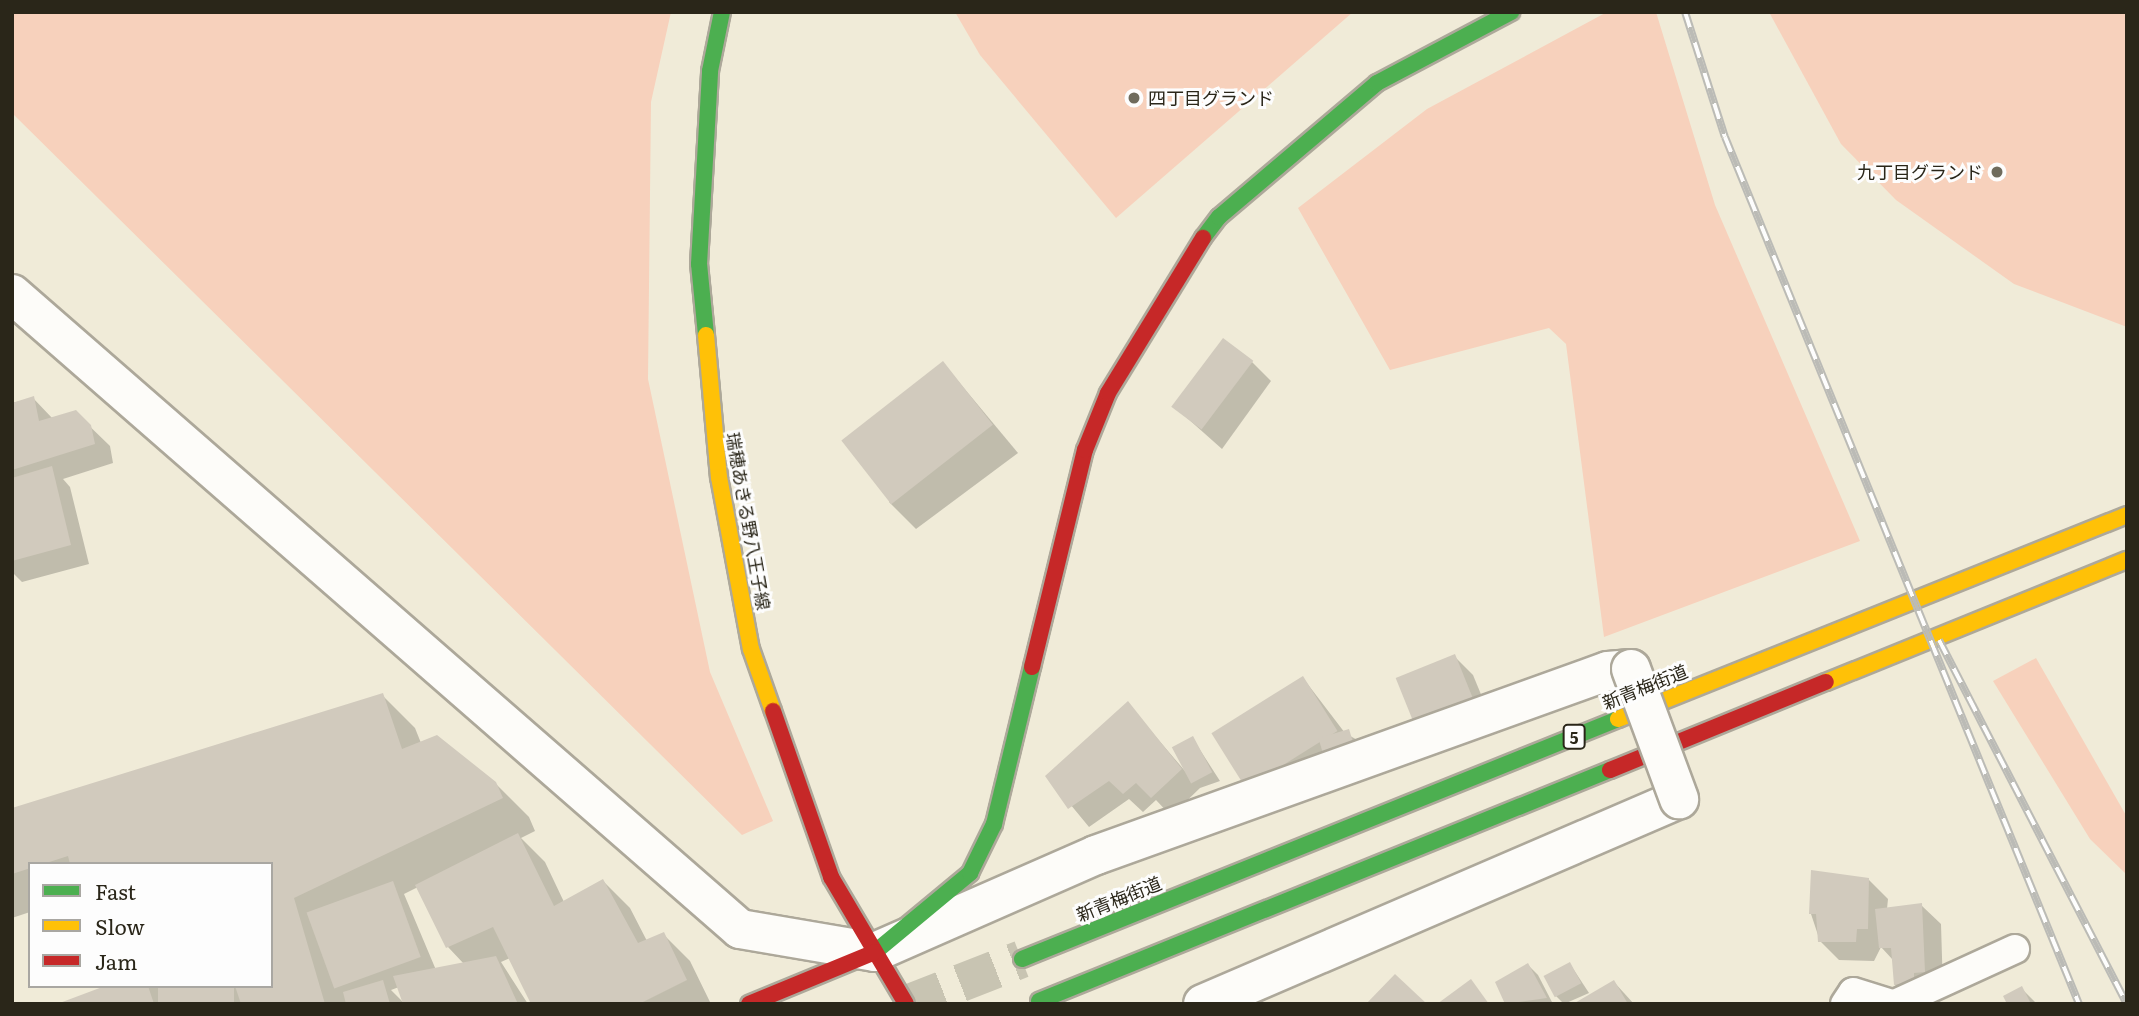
<!DOCTYPE html>
<html>
<head>
<meta charset="utf-8">
<style>
  body { margin:0 }
  #map { position:relative; width:2139px; height:1016px; overflow:hidden; background:#f0ebd8; font-family:Literata,"Noto Sans JP",serif }
  div>[style] { position:absolute }
  [style*='--x'] { left:calc(var(--x)*1px); top:calc(var(--y)*1px); width:calc(var(--w)*1px); rotate:calc(var(--a)*1deg) }
  .green>* { inset:0; background:#f7d1bc }
  .shadow>* { inset:0; background:#0003 }
  .building>* { inset:0; background:#d1cabd; transform-origin:0 0 }
  .primary-tunnel>* { height:38px; margin-top:-19px; transform-origin:0; background:repeating-linear-gradient(90deg,#c8c4b2 0 38px,transparent 0 57px) }
  .roads { filter:drop-shadow(2px 0 #ada89a) drop-shadow(-2px 0 #ada89a) drop-shadow(0 2px #ada89a) drop-shadow(0 -2px #ada89a) }
  .lane>* { height:28px; margin:-14px; padding:0 14px; transform-origin:14px; border-radius:14px; background:#fdfcf9 }
  .street>* { height:38px; margin:-19px; padding:0 19px; transform-origin:19px; border-radius:19px; background:#fdfcf9 }
  .fast>* { height:16px; margin:-8px; padding:0 8px; transform-origin:8px; border-radius:8px; background:#4caf50 }
  .slow>* { height:16px; margin:-8px; padding:0 8px; transform-origin:8px; border-radius:8px; background:#ffc107 }
  .jam>* { height:16px; margin:-8px; padding:0 8px; transform-origin:8px; border-radius:8px; background:#c62828 }
  .rail>* { height:8px; margin-top:-4px; transform-origin:0; background:repeating-linear-gradient(90deg,#fdfdfd 0 16px,#bbbbb6 0 32px); box-sizing:border-box; border-block:2px solid #bbbbb6 }
  .bridges { filter:drop-shadow(2px 0 #ada89a) drop-shadow(-2px 0 #ada89a) drop-shadow(0 2px #ada89a) drop-shadow(0 -2px #ada89a) }
  .street-bridge>* { height:38px; margin:-19px; padding:0 19px; transform-origin:19px; border-radius:19px; background:#fdfcf9 }
  .dots>* { width:19px; height:19px; translate:-50% -50%; box-sizing:border-box; border:4px solid #fdfdfd; border-radius:50% }
  span { translate:-50% -50%; white-space:nowrap; text-align:center; line-height:1.15; -webkit-text-stroke:6px #fdfdfd; paint-order:stroke }
  .shield-label span { padding:2px 5px; background:#fdfdfd; border:2px solid; border-radius:5px; -webkit-text-stroke-width:0 }
  .shield-label { font-size:16px; color:#2a2619; font-weight:700 }
  .poi-label { font-size:18px; color:#2a2619 }
  .left { translate:0 -50%; text-align:left }
  .right { translate:-100% -50%; text-align:right }
  .street-label { font-size:18px; color:#2a2619 }
  .frame { position:absolute; inset:0; border:14px solid #2a2619; pointer-events:none }
  .legend { position:absolute; left:28px; top:862px; width:245px; height:126px; box-sizing:border-box; background:#fdfdfd; border:2px solid #a9a7a2; margin:0; padding:9px 12px; list-style:none; font-size:21px; color:#2a2619 }
  .legend li { display:flex; align-items:center; gap:14px; height:35px }
  .legend b { width:35px; border:2px solid #a9a7a2 }
</style>
</head>
<body>
<div id="map">
  <div class="green">
    <i style="clip-path:polygon(12px 12px,671px 12px,651px 102px,648px 379px,710px 672px,773px 821px,742px 835px,12px 113px)"></i>
    <i style="clip-path:polygon(955px 12px,1353px 12px,1116px 218px,980px 55px)"></i>
    <i style="clip-path:polygon(1607px 12px,1656px 12px,1715px 205px,1860px 541px,1604px 637px,1566px 344px,1549px 328px,1390px 370px,1298px 208px,1427px 109px)"></i>
    <i style="clip-path:polygon(1769px 12px,2127px 12px,2127px 327px,2014px 284px,1896px 200px,1841px 144px)"></i>
    <i style="clip-path:polygon(2036px 658px,2127px 817px,2127px 875px,2090px 839px,1993px 681px)"></i>
  </div>
  <div class="shadow">
    <i style="clip-path:polygon(1252px 362px,1271px 381px,1222px 449px,1177px 409px)"></i>
    <i style="clip-path:polygon(943px 363px,1018px 453px,916px 529px,889px 502px)"></i>
    <i style="clip-path:polygon(33px 398px,53px 419px,75px 412px,110px 446px,113px 463px,63px 479px,70px 487px,89px 564px,22px 582px,12px 572px,12px 403px)"></i>
    <i style="clip-path:polygon(1454px 656px,1473px 675px,1492px 721px,1439px 743px)"></i>
    <i style="clip-path:polygon(1303px 678px,1345px 733px,1359px 741px,1245px 787px)"></i>
    <i style="clip-path:polygon(evenodd,382px 695px,415px 728px,421px 743px,495px 783px,529px 817px,535px 831px,521px 838px,545px 862px,564px 902px,603px 881px,630px 908px,647px 941px,663px 934px,690px 961px,711px 1004px,533px 1004px,510px 958px,501px 962px,528px 1004px,405px 1004px,399px 987px,391px 990px,405px 1004px,61px 1004px,110px 986px,271px 986px,271px 864px,30px 864px,30px 912px,12px 918px,12px 810px,382px 695px,418px 887px,448px 947px,464px 964px,436px 970px,404px 894px,418px 887px)"></i>
    <i style="clip-path:polygon(1128px 704px,1185px 771px,1193px 739px,1220px 781px,1200px 788px,1171px 816px,1156px 800px,1143px 812px,1129px 799px,1089px 827px,1047px 776px)"></i>
    <i style="clip-path:polygon(1869px 880px,1888px 899px,1887px 909px,1921px 905px,1941px 924px,1943px 990px,1914px 1004px,1895px 985px,1893px 960px,1881px 947px,1874px 961px,1839px 960px,1820px 941px,1811px 914px)"></i>
    <i style="clip-path:polygon(1570px 964px,1589px 993px,1564px 1004px,1555px 995px)"></i>
    <i style="clip-path:polygon(1528px 965px,1538px 975px,1553px 1004px,1507px 1004px,1497px 983px)"></i>
    <i style="clip-path:polygon(1614px 982px,1634px 1004px,1577px 1004px)"></i>
    <i style="clip-path:polygon(2021px 988px,2037px 1004px,2009px 1004px)"></i>
  </div>
  <div class="building">
    <i style="left:1223px;top:338px;width:38px;height:86px;rotate:37deg"></i>
    <i style="left:943px;top:361px;width:81px;height:129px;rotate:52deg"></i>
    <i style="clip-path:polygon(34px 396px,39px 421px,76px 410px,91px 425px,95px 444px,12px 470px,12px 403px)"></i>
    <i style="clip-path:polygon(52px 466px,71px 545px,12px 561px,12px 478px)"></i>
    <i style="left:1455px;top:654px;width:52px;height:64px;rotate:68deg"></i>
    <i style="left:1303px;top:676px;width:65px;height:108px;rotate:58deg"></i>
    <i style="clip-path:polygon(383px 693px,402px 749px,437px 735px,496px 782px,503px 798px,294px 898px,325px 1004px,241px 1004px,235px 986px,271px 986px,271px 864px,70px 864px,68px 856px,12px 874px,12px 808px)"></i>
    <i style="clip-path:polygon(1128px 701px,1182px 769px,1151px 798px,1136px 783px,1123px 794px,1109px 781px,1068px 809px,1045px 776px)"></i>
    <i style="left:1349px;top:729px;width:21px;height:32px;rotate:73deg"></i>
    <i style="left:1193px;top:736px;width:41px;height:24px;rotate:62deg"></i>
    <i style="clip-path:polygon(518px 833px,554px 906px,603px 879px,638px 943px,664px 932px,687px 980px,639px 1004px,531px 1004px,493px 927px,446px 948px,415px 885px)"></i>
    <i style="clip-path:polygon(1811px 870px,1869px 878px,1868px 929px,1857px 929px,1856px 942px,1818px 942px,1816px 914px,1809px 914px)"></i>
    <i style="left:393px;top:881px;width:81px;height:92px;rotate:70deg"></i>
    <i style="clip-path:polygon(1922px 903px,1925px 972px,1914px 973px,1914px 982px,1894px 985px,1891px 948px,1879px 948px,1875px 909px)"></i>
    <i style="clip-path:polygon(496px 956px,518px 1004px,403px 1004px,393px 976px)"></i>
    <i style="left:1570px;top:962px;width:24px;height:30px;rotate:62deg"></i>
    <i style="clip-path:polygon(1528px 963px,1547px 998px,1505px 1004px,1495px 982px)"></i>
    <i style="clip-path:polygon(1395px 974px,1427px 1004px,1366px 1004px)"></i>
    <i style="clip-path:polygon(1471px 979px,1489px 1004px,1437px 1004px)"></i>
    <i style="clip-path:polygon(383px 980px,390px 1004px,346px 1004px,343px 992px)"></i>
    <i style="clip-path:polygon(1614px 980px,1628px 1004px,1573px 1004px)"></i>
    <i style="clip-path:polygon(105px 986px,148px 986px,154px 1004px,57px 1004px)"></i>
    <i style="left:158px;top:986px;width:76px;height:19px"></i>
    <i style="clip-path:polygon(2022px 986px,2031px 1004px,2007px 1004px,2003px 996px)"></i>
  </div>
  <div class="primary-tunnel">
    <i style="--x:907;--y:1004;--w:123;--a:-21.4"></i>
  </div>
  <div class="roads">
    <div class="lane">
      <i style="--x:1845;--y:1004;--w:14;--a:-56"></i>
      <i style="--x:1853;--y:992;--w:41;--a:17.1"></i>
      <i style="--x:1895;--y:1004;--w:132;--a:-24.6"></i>
    </div>
    <div class="street">
      <i style="--x:12;--y:294;--w:966;--a:41.1"></i>
      <i style="--x:740;--y:929;--w:137;--a:9.7"></i>
      <i style="--x:875;--y:952;--w:241;--a:-23.7"></i>
      <i style="--x:1096;--y:855;--w:544;--a:-19.77"></i>
      <i style="--x:1608;--y:671;--w:23;--a:-5"></i>
      <i style="--x:1203;--y:1004;--w:518;--a:-23.3"></i>
    </div>
    <div class="fast">
      <i style="--x:1203;--y:238;--w:26;--a:-53"></i>
      <i style="--x:1219;--y:217;--w:207;--a:-40.3"></i>
      <i style="--x:1377;--y:83;--w:152;--a:-27.9"></i>
      <i style="--x:706;--y:335;--w:71;--a:-95.6"></i>
      <i style="--x:699;--y:264;--w:193;--a:-86.7"></i>
      <i style="--x:710;--y:71;--w:60;--a:-78.5"></i>
      <i style="--x:875;--y:952;--w:124;--a:-39.7"></i>
      <i style="--x:970;--y:873;--w:55;--a:-63.9"></i>
      <i style="--x:994;--y:824;--w:162;--a:-76.4"></i>
      <i style="--x:1022;--y:959;--w:643;--a:-21.93"></i>
      <i style="--x:1039;--y:1001;--w:616;--a:-22.03"></i>
    </div>
    <div class="slow">
      <i style="--x:706;--y:335;--w:143;--a:84.8"></i>
      <i style="--x:719;--y:477;--w:175;--a:79.5"></i>
      <i style="--x:751;--y:649;--w:66;--a:70.5"></i>
      <i style="--x:1826;--y:682;--w:325;--a:-22.1"></i>
      <i style="--x:1618;--y:719;--w:548;--a:-21.84"></i>
    </div>
    <div class="jam">
      <i style="--x:1032;--y:667;--w:223;--a:-76.3"></i>
      <i style="--x:1085;--y:450;--w:61;--a:-68"></i>
      <i style="--x:1108;--y:393;--w:182;--a:-58.5"></i>
      <i style="--x:773;--y:711;--w:176;--a:70.7"></i>
      <i style="--x:831;--y:877;--w:147;--a:59.4"></i>
      <i style="--x:1610;--y:770;--w:233;--a:-22.2"></i>
      <i style="--x:749;--y:1004;--w:136;--a:-22.4"></i>
    </div>
  </div>
  <div class="rail">
    <i style="--x:1685;--y:12;--w:131;--a:72.3"></i>
    <i style="--x:1725;--y:137;--w:936;--a:67.79"></i>
    <i style="--x:1939;--y:640;--w:410;--a:62.7"></i>
  </div>
  <div class="bridges">
    <div class="street-bridge">
      <i style="--x:1631;--y:669;--w:139;--a:69.7"></i>
    </div>
  </div>
  <div class="dots">
    <i style="left:1134px;top:98px;background:#6f6b5c"></i>
    <i style="left:1997px;top:172px;background:#6f6b5c"></i>
  </div>
  <div class="shield-label">
    <span style="left:1574px;top:737px">5</span>
  </div>
  <div class="poi-label">
    <span class="left" style="left:1148px;top:98px">四丁目グランド</span>
    <span class="right" style="left:1983px;top:172px">九丁目グランド</span>
  </div>
  <div class="street-label">
    <span style="left:748px;top:521px;rotate:80deg">瑞穂あきる野八王子線</span>
    <span style="left:1645px;top:687px;rotate:-22deg">新青梅街道</span>
    <span style="left:1119px;top:899px;rotate:-22deg">新青梅街道</span>
  </div>
  <div class="frame"></div>
  <ul class="legend">
  <li><b style="height:9px;background:#4caf50"></b>Fast</li>
  <li><b style="height:9px;background:#ffc107"></b>Slow</li>
  <li><b style="height:9px;background:#c62828"></b>Jam</li>
  </ul>
</div>
</body>
</html>
